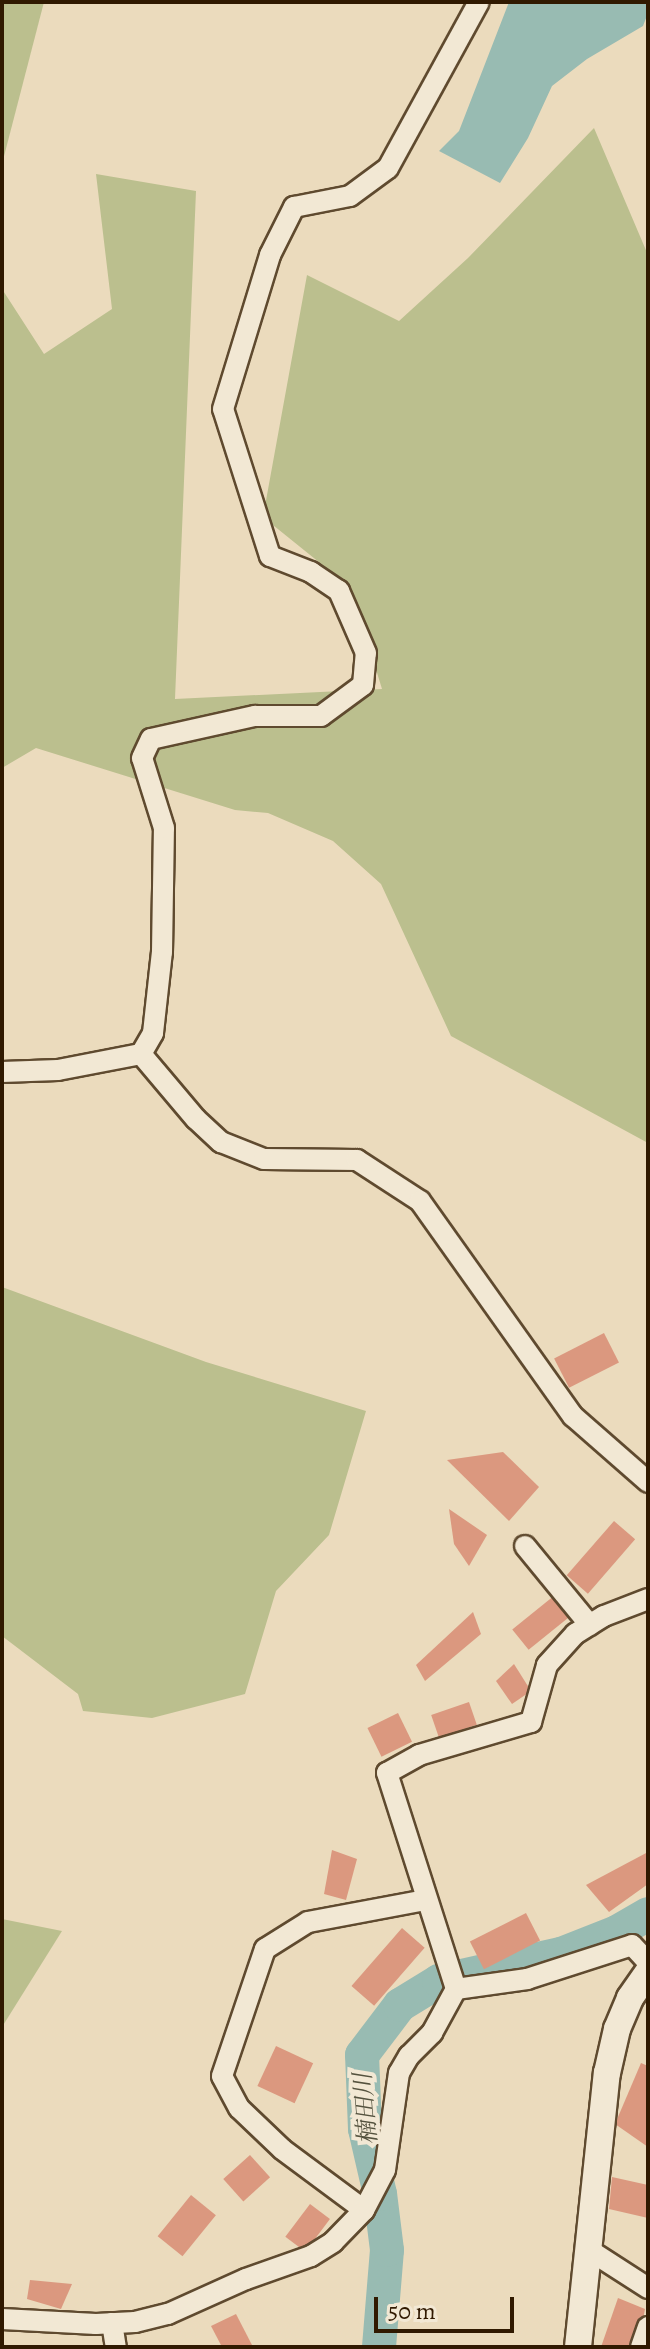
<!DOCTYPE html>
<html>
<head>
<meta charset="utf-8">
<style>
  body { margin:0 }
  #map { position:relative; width:650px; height:2349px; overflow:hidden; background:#ebdbbd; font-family:Alegreya,"Noto Serif JP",serif }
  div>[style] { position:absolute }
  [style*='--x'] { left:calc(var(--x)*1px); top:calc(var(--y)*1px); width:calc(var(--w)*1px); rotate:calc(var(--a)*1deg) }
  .green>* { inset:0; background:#bbbf8e }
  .water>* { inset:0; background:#98bbb2 }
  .river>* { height:34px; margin:-17px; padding:0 17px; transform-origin:17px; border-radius:17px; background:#98bbb2 }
  .building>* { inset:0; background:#db987f; transform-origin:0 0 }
  .roads { filter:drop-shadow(2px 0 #5f4a2f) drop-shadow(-2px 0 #5f4a2f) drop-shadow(0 2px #5f4a2f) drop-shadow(0 -2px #5f4a2f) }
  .street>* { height:20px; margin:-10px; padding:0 10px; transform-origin:10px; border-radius:10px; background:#f2e8d4 }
  .secondary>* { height:26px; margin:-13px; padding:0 13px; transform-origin:13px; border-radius:13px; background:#f2e8d4 }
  span { translate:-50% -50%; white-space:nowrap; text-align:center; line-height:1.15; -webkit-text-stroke:8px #f2e8d4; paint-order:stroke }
  .water-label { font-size:24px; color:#54523e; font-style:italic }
  .frame { position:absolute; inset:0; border:4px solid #301900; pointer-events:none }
  .scale { position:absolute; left:374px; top:2297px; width:140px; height:36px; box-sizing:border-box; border:4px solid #301900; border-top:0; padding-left:10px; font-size:24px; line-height:28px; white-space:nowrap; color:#301900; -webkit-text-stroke:6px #f2e8d4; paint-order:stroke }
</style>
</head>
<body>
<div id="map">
  <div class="green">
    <i style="clip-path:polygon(2px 2px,44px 2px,2px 164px)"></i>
    <i style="clip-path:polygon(594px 128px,648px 255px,648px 1143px,451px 1036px,381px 884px,333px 841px,268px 813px,235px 810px,36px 748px,2px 768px,2px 289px,44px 354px,112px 309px,96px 174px,196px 191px,175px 699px,382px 689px,351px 588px,263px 517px,307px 275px,399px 321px,468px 258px)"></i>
    <i style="clip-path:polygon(2px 1287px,206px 1362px,366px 1411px,329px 1535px,276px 1591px,245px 1694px,152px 1718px,83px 1711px,78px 1694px,2px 1636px)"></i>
    <i style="clip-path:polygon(2px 1919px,62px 1931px,2px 2027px)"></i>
  </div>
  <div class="water">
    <i style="clip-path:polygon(509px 2px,648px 2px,648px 13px,643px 26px,587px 59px,552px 86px,528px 138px,500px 183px,439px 151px,459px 131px)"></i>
  </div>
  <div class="river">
    <i style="--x:379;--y:2347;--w:97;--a:-85.3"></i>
    <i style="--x:387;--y:2250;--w:56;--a:-97.1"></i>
    <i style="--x:380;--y:2194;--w:67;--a:-103"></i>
    <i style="--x:365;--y:2129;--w:74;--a:-92.3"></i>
    <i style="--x:362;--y:2055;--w:63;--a:-52.8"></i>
    <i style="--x:400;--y:2005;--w:46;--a:-31.6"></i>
    <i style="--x:439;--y:1981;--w:125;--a:-12.5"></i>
    <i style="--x:561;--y:1954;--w:60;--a:-21.4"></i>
    <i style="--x:617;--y:1932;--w:36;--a:-30"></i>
  </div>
  <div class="building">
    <i style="left:604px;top:1333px;width:33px;height:56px;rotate:63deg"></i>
    <i style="clip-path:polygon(503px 1452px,539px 1487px,509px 1521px,447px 1460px)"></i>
    <i style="clip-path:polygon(449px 1509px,487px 1535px,469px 1566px,454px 1544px)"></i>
    <i style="left:614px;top:1521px;width:28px;height:72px;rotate:41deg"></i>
    <i style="left:555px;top:1595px;width:26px;height:55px;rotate:51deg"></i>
    <i style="clip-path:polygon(473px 1612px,481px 1634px,425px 1681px,416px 1665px)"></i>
    <i style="clip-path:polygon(514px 1664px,531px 1691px,512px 1704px,496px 1681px)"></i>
    <i style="left:469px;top:1702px;width:24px;height:40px;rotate:71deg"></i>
    <i style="left:398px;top:1713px;width:32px;height:34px;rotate:64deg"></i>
    <i style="clip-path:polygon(332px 1850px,357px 1859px,346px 1900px,324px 1894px)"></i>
    <i style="clip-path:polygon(648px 1852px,648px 1884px,609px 1912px,586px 1885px)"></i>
    <i style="left:526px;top:1913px;width:31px;height:63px;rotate:63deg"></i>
    <i style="left:402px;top:1928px;width:30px;height:77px;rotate:41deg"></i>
    <i style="left:276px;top:2046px;width:41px;height:44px;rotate:25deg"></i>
    <i style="clip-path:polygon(641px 2063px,648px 2066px,648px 2147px,615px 2124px)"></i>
    <i style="left:250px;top:2155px;width:30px;height:36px;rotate:48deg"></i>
    <i style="clip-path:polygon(612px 2177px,648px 2185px,648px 2218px,609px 2209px)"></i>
    <i style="left:191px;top:2195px;width:32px;height:53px;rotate:39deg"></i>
    <i style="left:310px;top:2204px;width:25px;height:41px;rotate:37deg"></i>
    <i style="clip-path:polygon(30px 2280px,72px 2284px,61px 2309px,27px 2299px)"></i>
    <i style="clip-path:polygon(618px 2298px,645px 2309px,638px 2347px,601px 2347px)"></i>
    <i style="clip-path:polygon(236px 2314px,252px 2345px,222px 2347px,211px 2326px)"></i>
  </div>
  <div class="roads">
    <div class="street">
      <i style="--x:141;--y:1054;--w:85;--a:49.8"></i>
      <i style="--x:196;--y:1119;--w:34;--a:43"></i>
      <i style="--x:221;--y:1142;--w:46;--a:21.6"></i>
      <i style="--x:264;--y:1159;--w:93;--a:0.6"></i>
      <i style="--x:357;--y:1160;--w:75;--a:33.1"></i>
      <i style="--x:420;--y:1201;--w:264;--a:54.6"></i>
      <i style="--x:573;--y:1416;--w:100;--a:41.3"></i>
      <i style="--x:2;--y:1072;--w:56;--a:-2"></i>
      <i style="--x:58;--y:1070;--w:85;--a:-10.9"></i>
      <i style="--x:141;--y:1054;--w:24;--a:-60"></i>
      <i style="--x:153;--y:1033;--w:81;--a:-83.7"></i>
      <i style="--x:162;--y:952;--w:124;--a:-89.1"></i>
      <i style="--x:164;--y:828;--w:73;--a:-107.4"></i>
      <i style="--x:142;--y:758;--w:21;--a:-65"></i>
      <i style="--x:151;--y:739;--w:107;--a:-12.5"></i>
      <i style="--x:255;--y:716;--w:66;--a:0"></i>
      <i style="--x:321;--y:716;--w:52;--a:-36.4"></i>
      <i style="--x:363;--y:685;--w:32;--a:-85"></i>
      <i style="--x:366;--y:653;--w:68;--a:-113.5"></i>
      <i style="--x:339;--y:591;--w:34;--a:-146"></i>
      <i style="--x:311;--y:572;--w:44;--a:-158.7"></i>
      <i style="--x:270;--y:556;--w:154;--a:-107.7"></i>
      <i style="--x:223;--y:409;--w:161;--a:-73"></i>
      <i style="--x:270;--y:255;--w:54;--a:-63.4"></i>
      <i style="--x:294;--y:207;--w:57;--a:-11.1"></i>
      <i style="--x:350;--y:196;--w:47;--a:-36.4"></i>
      <i style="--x:388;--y:168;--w:189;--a:-61.3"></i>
      <i style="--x:525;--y:1546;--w:102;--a:50.6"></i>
      <i style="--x:456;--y:1989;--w:72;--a:-8"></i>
      <i style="--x:527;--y:1979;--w:110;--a:-17.9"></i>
      <i style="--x:632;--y:1945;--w:23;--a:47"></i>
      <i style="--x:364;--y:2210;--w:102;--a:-143.4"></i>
      <i style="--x:282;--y:2149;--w:59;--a:-136.4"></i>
      <i style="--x:239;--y:2108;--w:36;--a:-118"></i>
      <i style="--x:222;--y:2076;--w:134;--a:-71.3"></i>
      <i style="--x:265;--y:1949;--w:51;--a:-32.1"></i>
      <i style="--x:308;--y:1922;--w:119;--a:-10.6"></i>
      <i style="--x:589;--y:2250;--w:70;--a:32.8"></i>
      <i style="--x:2;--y:2319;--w:94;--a:3"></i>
      <i style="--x:96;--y:2324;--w:39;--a:-3"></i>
      <i style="--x:135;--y:2322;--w:34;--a:-14"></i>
      <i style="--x:168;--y:2314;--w:85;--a:-24.2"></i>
      <i style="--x:246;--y:2279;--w:69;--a:-19.5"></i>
      <i style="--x:311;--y:2256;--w:26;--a:-32"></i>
      <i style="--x:333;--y:2242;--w:45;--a:-45.9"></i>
      <i style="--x:364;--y:2210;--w:45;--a:-62.3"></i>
      <i style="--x:385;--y:2170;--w:98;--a:-81.8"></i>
      <i style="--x:399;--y:2073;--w:20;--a:-60"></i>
      <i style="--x:409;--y:2056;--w:33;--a:-45"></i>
      <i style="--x:432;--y:2033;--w:50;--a:-61.4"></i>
      <i style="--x:456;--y:1989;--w:227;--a:-107.7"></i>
      <i style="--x:387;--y:1773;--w:37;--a:-29"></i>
      <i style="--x:419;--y:1755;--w:117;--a:-16.4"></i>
      <i style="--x:531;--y:1722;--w:59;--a:-74.3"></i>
      <i style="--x:547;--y:1665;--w:42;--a:-47.9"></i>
      <i style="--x:575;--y:1634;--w:34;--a:-32"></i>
      <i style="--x:604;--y:1616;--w:47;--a:-21.1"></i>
      <i style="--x:112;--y:2323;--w:24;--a:81"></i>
      <i style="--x:641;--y:2347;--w:21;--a:-71"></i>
    </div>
    <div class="secondary">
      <i style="--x:578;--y:2347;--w:276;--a:-84"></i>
      <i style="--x:607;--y:2073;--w:45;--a:-77.2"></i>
      <i style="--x:617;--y:2029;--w:34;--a:-67"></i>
      <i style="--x:630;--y:1998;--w:32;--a:-55"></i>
    </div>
  </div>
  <div class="water-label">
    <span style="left:366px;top:2109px;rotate:-95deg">楠田川</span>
  </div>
  <div class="frame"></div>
  <div class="scale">50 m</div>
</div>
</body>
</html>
